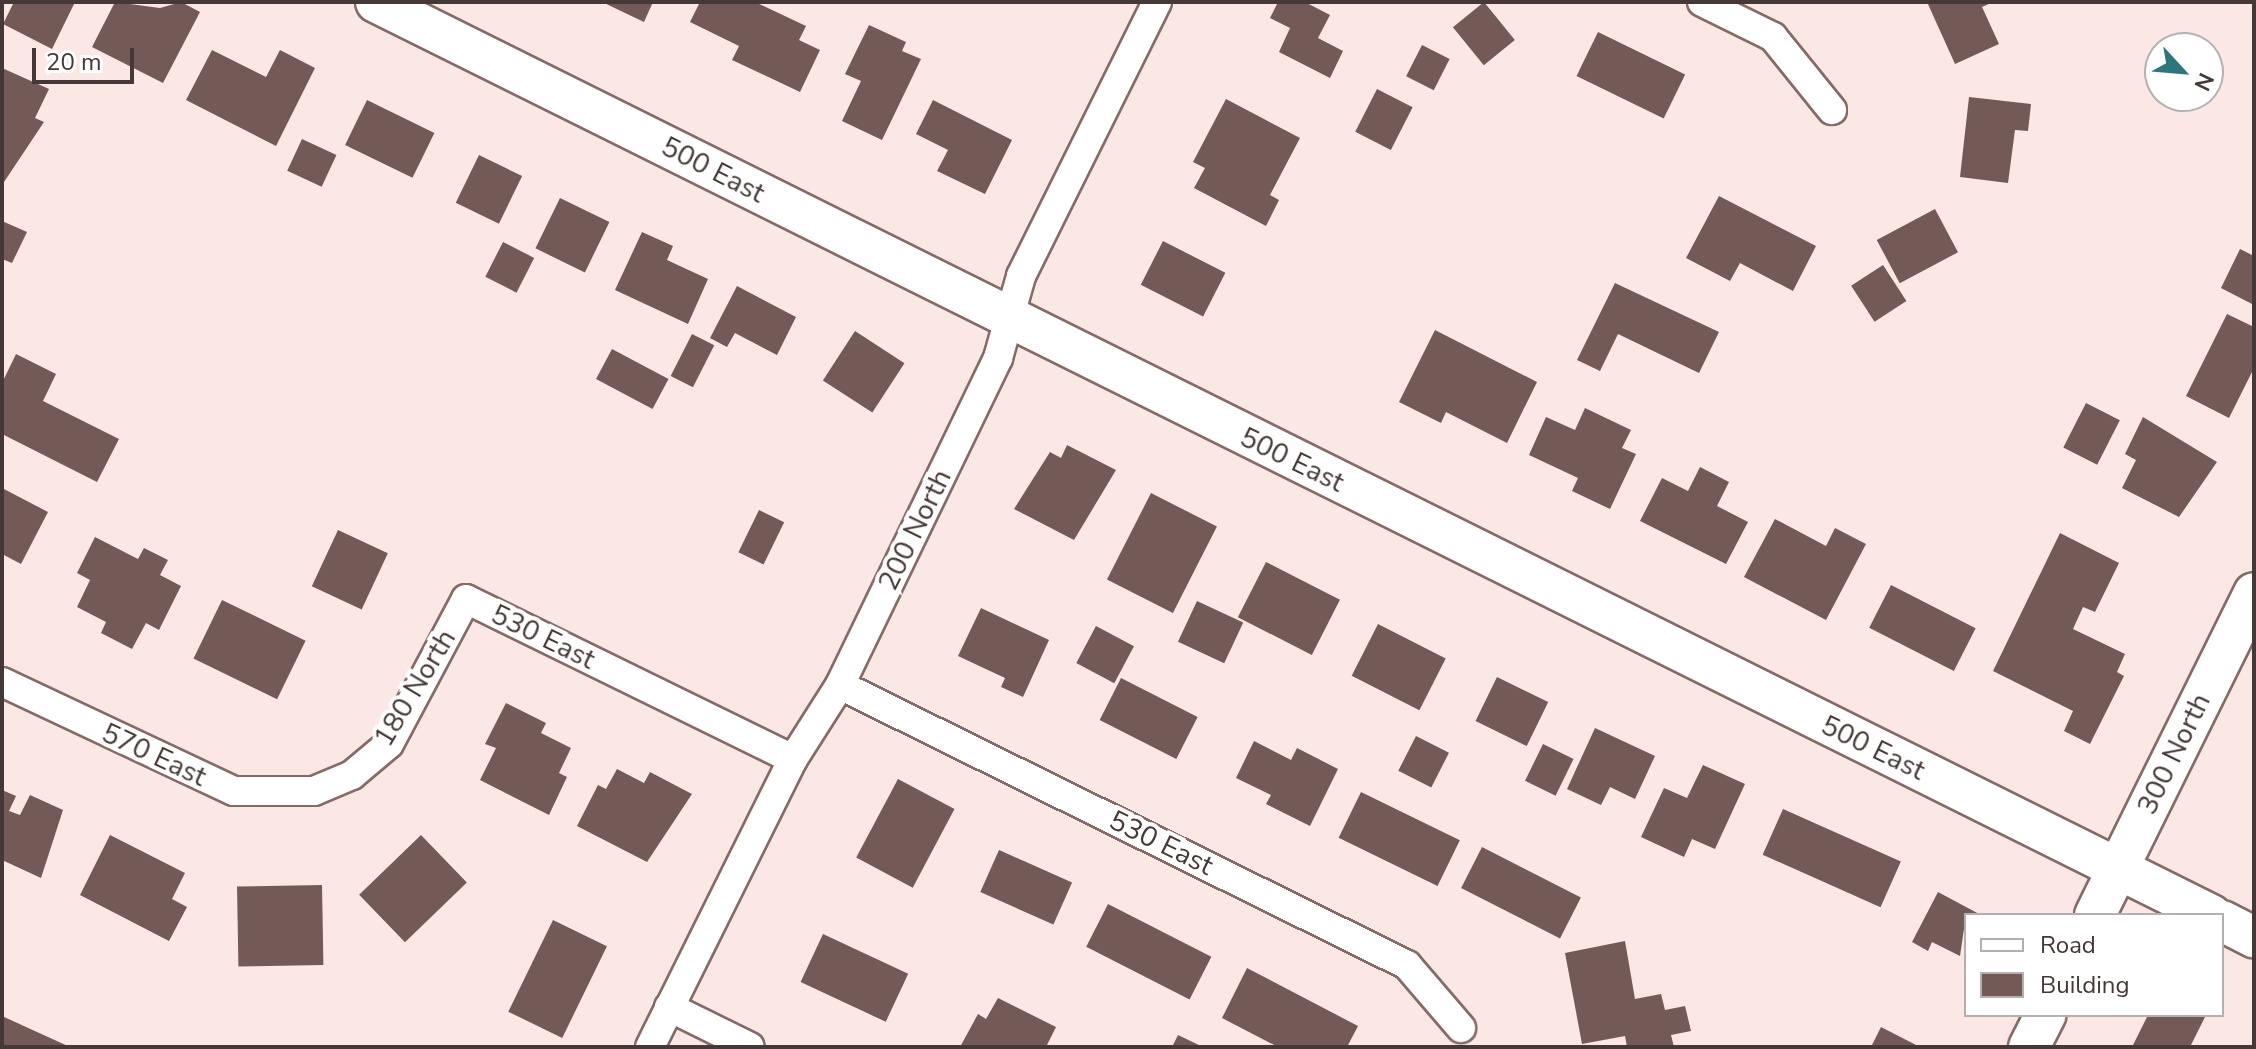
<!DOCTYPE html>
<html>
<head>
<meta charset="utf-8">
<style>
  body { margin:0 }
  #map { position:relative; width:2256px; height:1049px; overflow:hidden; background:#fbe8e5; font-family:"Nunito Sans",sans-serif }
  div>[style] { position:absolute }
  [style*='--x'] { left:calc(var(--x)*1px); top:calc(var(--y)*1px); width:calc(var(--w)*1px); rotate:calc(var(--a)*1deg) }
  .building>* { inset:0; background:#745a56; transform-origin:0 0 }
  .roads { filter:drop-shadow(2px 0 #856a66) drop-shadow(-2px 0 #856a66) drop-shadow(0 2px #856a66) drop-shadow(0 -2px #856a66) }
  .street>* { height:28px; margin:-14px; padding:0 14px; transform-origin:14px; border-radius:14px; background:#fff }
  .secondary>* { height:40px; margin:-20px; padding:0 20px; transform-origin:20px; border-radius:20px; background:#fff }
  span { translate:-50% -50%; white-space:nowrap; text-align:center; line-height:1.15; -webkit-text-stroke:8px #fff; paint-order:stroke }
  .street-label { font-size:28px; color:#453937 }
  .frame { position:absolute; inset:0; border:4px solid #453937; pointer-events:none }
  .legend { position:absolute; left:1964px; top:913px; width:260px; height:104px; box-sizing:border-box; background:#fff; border:2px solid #b5b0af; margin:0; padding:10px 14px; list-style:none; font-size:24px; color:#453937 }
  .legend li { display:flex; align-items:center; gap:16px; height:40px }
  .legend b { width:40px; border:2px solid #b5b0af }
  .north { position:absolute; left:2144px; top:32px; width:80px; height:80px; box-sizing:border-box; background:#fff; border:2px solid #b5b0af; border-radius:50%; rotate:116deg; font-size:22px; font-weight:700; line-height:32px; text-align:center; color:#453937 }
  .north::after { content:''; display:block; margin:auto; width:28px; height:36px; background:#2d767b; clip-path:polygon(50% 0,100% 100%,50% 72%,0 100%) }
  .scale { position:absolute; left:32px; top:48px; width:102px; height:36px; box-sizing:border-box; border:4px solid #453937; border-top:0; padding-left:10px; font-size:24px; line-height:28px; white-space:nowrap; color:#453937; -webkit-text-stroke:6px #fff; paint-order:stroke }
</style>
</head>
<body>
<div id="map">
  <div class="building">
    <i style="clip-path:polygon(14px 2px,75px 2px,52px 49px,3px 24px)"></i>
    <i style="clip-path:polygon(115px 2px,160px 8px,181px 2px,200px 12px,163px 83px,92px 47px)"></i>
    <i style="clip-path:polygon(602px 2px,653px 2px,644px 22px)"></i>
    <i style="clip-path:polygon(700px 2px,755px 2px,806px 26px,799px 40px,820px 50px,800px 92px,732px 60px,739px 46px,690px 22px)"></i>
    <i style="clip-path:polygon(1278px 2px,1305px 2px,1330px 15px,1318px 38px,1343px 51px,1330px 78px,1279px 52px,1290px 28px,1270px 18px)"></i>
    <i style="left:1484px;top:2px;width:49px;height:40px;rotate:51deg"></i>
    <i style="clip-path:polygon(1927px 2px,1993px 2px,1982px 7px,1999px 44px,1955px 64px)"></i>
    <i style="clip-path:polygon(869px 25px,906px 42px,902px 51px,921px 59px,882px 140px,842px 121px,861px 81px,845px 74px)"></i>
    <i style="left:1598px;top:32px;width:97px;height:49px;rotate:26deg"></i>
    <i style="left:1422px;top:45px;width:31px;height:35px;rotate:27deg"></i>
    <i style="clip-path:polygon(212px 50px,266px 77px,280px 50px,315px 68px,276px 146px,186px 100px)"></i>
    <i style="clip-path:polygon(2px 68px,49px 89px,35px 118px,44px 122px,2px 185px)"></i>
    <i style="left:1377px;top:89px;width:40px;height:48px;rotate:27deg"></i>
    <i style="clip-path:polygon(1969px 97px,2031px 104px,2028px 131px,2015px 130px,2008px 183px,1960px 177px)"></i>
    <i style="clip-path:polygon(1226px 99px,1300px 138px,1270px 195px,1279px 200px,1266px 226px,1194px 188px,1205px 168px,1193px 162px)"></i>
    <i style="left:367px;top:100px;width:75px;height:50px;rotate:26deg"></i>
    <i style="clip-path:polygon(933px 100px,1012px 140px,985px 194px,937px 171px,948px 150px,916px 134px)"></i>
    <i style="left:302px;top:139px;width:38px;height:35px;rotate:25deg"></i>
    <i style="left:479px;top:155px;width:48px;height:53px;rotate:26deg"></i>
    <i style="clip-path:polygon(1719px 196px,1816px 246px,1793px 291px,1740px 263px,1730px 281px,1686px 258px)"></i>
    <i style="left:560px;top:198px;width:55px;height:56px;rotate:26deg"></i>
    <i style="left:1935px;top:209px;width:49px;height:66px;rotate:62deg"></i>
    <i style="clip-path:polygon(2px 221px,27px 232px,12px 263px,2px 259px)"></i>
    <i style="clip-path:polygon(642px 232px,673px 246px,667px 260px,708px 279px,688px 324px,615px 290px)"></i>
    <i style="left:1163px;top:241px;width:70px;height:49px;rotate:27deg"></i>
    <i style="left:503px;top:242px;width:35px;height:39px;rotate:27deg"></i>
    <i style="clip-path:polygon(2240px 249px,2254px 256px,2254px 305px,2221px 288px)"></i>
    <i style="left:1883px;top:265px;width:43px;height:38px;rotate:57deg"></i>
    <i style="clip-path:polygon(1615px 283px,1719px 332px,1699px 373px,1618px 334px,1600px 371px,1577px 360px)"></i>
    <i style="clip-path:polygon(737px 286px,796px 317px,777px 355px,735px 333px,727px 347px,710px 338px)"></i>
    <i style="clip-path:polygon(2227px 314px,2254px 327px,2254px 368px,2229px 418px,2186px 396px)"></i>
    <i style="clip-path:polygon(1435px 330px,1537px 382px,1507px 443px,1446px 412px,1441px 423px,1399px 402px)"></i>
    <i style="left:855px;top:331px;width:59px;height:59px;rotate:33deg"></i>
    <i style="left:692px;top:334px;width:25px;height:47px;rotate:27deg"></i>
    <i style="left:612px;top:349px;width:64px;height:34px;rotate:28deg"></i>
    <i style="clip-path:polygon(16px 354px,56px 374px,43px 401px,119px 439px,97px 482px,2px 434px,2px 383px)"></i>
    <i style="left:2086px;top:403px;width:38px;height:50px;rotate:27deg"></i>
    <i style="clip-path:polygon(1585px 408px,1631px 430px,1622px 448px,1636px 454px,1610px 509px,1572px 491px,1578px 478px,1529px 455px,1546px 417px,1575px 430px)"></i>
    <i style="clip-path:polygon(2143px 417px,2217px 462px,2179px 517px,2122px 488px,2136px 460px,2125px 454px)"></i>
    <i style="clip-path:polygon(1067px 445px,1116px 470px,1074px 540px,1014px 509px,1050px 452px,1061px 458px)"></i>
    <i style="clip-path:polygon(1700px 467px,1729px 482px,1717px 506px,1748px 522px,1726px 564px,1640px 521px,1662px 478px,1688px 491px)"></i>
    <i style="clip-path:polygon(2px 488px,48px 512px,21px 564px,2px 554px)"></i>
    <i style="left:1151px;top:493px;width:74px;height:97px;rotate:27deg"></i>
    <i style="left:759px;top:510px;width:28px;height:47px;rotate:26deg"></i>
    <i style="clip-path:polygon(1775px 519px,1826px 546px,1835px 528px,1866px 544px,1826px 620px,1744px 577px)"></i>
    <i style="left:338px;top:530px;width:55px;height:62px;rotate:25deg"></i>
    <i style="clip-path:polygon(2060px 533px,2119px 563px,2095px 612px,2083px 607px,2073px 629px,2125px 654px,2117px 672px,2124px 676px,2090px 744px,2064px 731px,2073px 711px,1993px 671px)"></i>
    <i style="clip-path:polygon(95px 537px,138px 559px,144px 548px,168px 560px,160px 575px,181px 586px,159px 630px,146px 623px,132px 649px,101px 633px,106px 622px,77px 607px,90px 580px,77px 573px)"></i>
    <i style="left:1266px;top:562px;width:83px;height:62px;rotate:27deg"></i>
    <i style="left:1891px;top:585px;width:95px;height:48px;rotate:27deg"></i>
    <i style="left:222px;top:600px;width:93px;height:65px;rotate:26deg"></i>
    <i style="left:1197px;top:601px;width:51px;height:45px;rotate:25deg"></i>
    <i style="clip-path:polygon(981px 608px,1049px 640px,1023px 697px,1001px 687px,1005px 678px,958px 656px)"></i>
    <i style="left:1378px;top:624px;width:76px;height:58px;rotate:27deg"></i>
    <i style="left:1096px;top:626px;width:43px;height:42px;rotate:28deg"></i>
    <i style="left:1497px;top:677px;width:57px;height:49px;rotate:26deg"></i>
    <i style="left:1121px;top:678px;width:86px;height:47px;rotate:27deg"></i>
    <i style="clip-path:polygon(506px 703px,546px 723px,541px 733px,571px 748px,559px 773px,567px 777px,549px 815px,480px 780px,496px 748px,485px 744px)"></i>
    <i style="clip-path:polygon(1595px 728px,1655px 756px,1635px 799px,1610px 787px,1601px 805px,1567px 789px)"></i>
    <i style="left:1416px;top:736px;width:37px;height:39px;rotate:27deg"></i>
    <i style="clip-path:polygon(1254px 741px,1291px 760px,1297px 748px,1338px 769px,1310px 826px,1266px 804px,1271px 795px,1236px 778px)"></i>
    <i style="left:1543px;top:744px;width:34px;height:41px;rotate:26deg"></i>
    <i style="clip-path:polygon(1703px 765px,1745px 784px,1715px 849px,1692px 839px,1684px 857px,1641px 837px,1664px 788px,1687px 798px)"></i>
    <i style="clip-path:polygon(617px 769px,644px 783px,650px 772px,692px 794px,647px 862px,577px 826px,598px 785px,606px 789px)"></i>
    <i style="left:898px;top:779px;width:64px;height:89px;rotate:28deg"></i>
    <i style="clip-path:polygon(2px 790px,16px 796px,9px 811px,20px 815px,30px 795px,63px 810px,41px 878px,2px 860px)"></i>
    <i style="left:1361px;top:792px;width:110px;height:51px;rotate:26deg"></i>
    <i style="left:1783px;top:809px;width:129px;height:50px;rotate:24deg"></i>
    <i style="clip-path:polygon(110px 835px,185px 873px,172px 899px,187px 907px,169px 941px,80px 895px)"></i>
    <i style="left:421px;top:835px;width:66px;height:86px;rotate:46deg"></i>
    <i style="left:1482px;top:847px;width:111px;height:46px;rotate:27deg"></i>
    <i style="left:999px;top:850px;width:80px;height:46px;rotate:24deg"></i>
    <i style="left:322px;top:885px;width:80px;height:85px;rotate:89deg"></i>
    <i style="clip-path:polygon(1938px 892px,1981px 915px,1966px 915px,1960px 956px,1932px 942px,1928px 951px,1912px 942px)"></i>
    <i style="left:1108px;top:904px;width:116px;height:48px;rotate:27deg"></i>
    <i style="left:553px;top:920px;width:60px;height:102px;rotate:26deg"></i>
    <i style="left:823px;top:934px;width:94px;height:53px;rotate:25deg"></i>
    <i style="clip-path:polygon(1625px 941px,1635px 999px,1661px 994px,1665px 1010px,1685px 1006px,1691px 1031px,1671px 1035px,1674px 1047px,1627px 1047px,1625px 1036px,1582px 1044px,1565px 953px)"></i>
    <i style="clip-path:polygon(1247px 968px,1358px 1026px,1347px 1047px,1278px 1047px,1222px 1018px)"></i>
    <i style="clip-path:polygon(998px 998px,1056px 1027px,1046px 1047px,960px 1047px,978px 1014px,986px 1019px)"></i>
    <i style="clip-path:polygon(2148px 1015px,2206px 1015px,2190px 1047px,2132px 1047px)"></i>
    <i style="clip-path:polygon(2px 1016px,59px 1042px,70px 1047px,2px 1047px)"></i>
    <i style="clip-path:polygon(1881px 1027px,1920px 1047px,1871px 1047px)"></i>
    <i style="clip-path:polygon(1178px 1035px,1203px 1047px,1172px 1047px)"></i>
  </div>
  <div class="roads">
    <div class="street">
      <i style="--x:1702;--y:2;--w:79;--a:26.2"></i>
      <i style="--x:1773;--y:37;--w:94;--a:51.1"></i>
      <i style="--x:2;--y:682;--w:256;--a:25.2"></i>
      <i style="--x:234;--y:791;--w:80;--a:0"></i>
      <i style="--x:314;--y:791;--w:41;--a:-22.8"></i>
      <i style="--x:352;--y:775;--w:48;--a:-40"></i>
      <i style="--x:389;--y:744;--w:164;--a:-62"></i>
      <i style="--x:466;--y:599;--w:364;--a:26.1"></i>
      <i style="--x:840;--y:685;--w:632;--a:26.28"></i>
      <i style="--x:1407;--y:965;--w:83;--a:49.4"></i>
      <i style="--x:669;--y:1007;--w:90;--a:26.3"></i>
      <i style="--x:650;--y:1047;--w:322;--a:-63.6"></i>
      <i style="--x:793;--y:759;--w:88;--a:-57.6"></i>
      <i style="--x:840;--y:685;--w:363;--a:-64.2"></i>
      <i style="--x:998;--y:358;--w:85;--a:-74.3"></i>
      <i style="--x:1021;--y:276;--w:306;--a:-63.6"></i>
    </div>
    <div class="secondary">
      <i style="--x:376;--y:2;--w:2050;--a:26.45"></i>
      <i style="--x:2095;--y:915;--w:359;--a:-63.7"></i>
      <i style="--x:2222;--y:921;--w:36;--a:27"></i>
      <i style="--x:2029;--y:1047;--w:36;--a:-63"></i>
    </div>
  </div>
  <div class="street-label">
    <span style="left:713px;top:170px;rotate:27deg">500 East</span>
    <span style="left:1292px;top:460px;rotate:26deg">500 East</span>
    <span style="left:915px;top:530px;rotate:-64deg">200 North</span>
    <span style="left:543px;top:637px;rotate:26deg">530 East</span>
    <span style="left:415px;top:688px;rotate:-59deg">180 North</span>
    <span style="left:1873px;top:748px;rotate:26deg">500 East</span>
    <span style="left:2174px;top:754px;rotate:-64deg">300 North</span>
    <span style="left:154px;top:755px;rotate:25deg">570 East</span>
    <span style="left:1161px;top:843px;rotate:26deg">530 East</span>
  </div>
  <div class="frame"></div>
  <ul class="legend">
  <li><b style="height:10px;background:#fff"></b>Road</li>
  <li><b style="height:22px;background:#745a56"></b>Building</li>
  </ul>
  <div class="north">N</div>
  <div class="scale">20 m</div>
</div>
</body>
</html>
